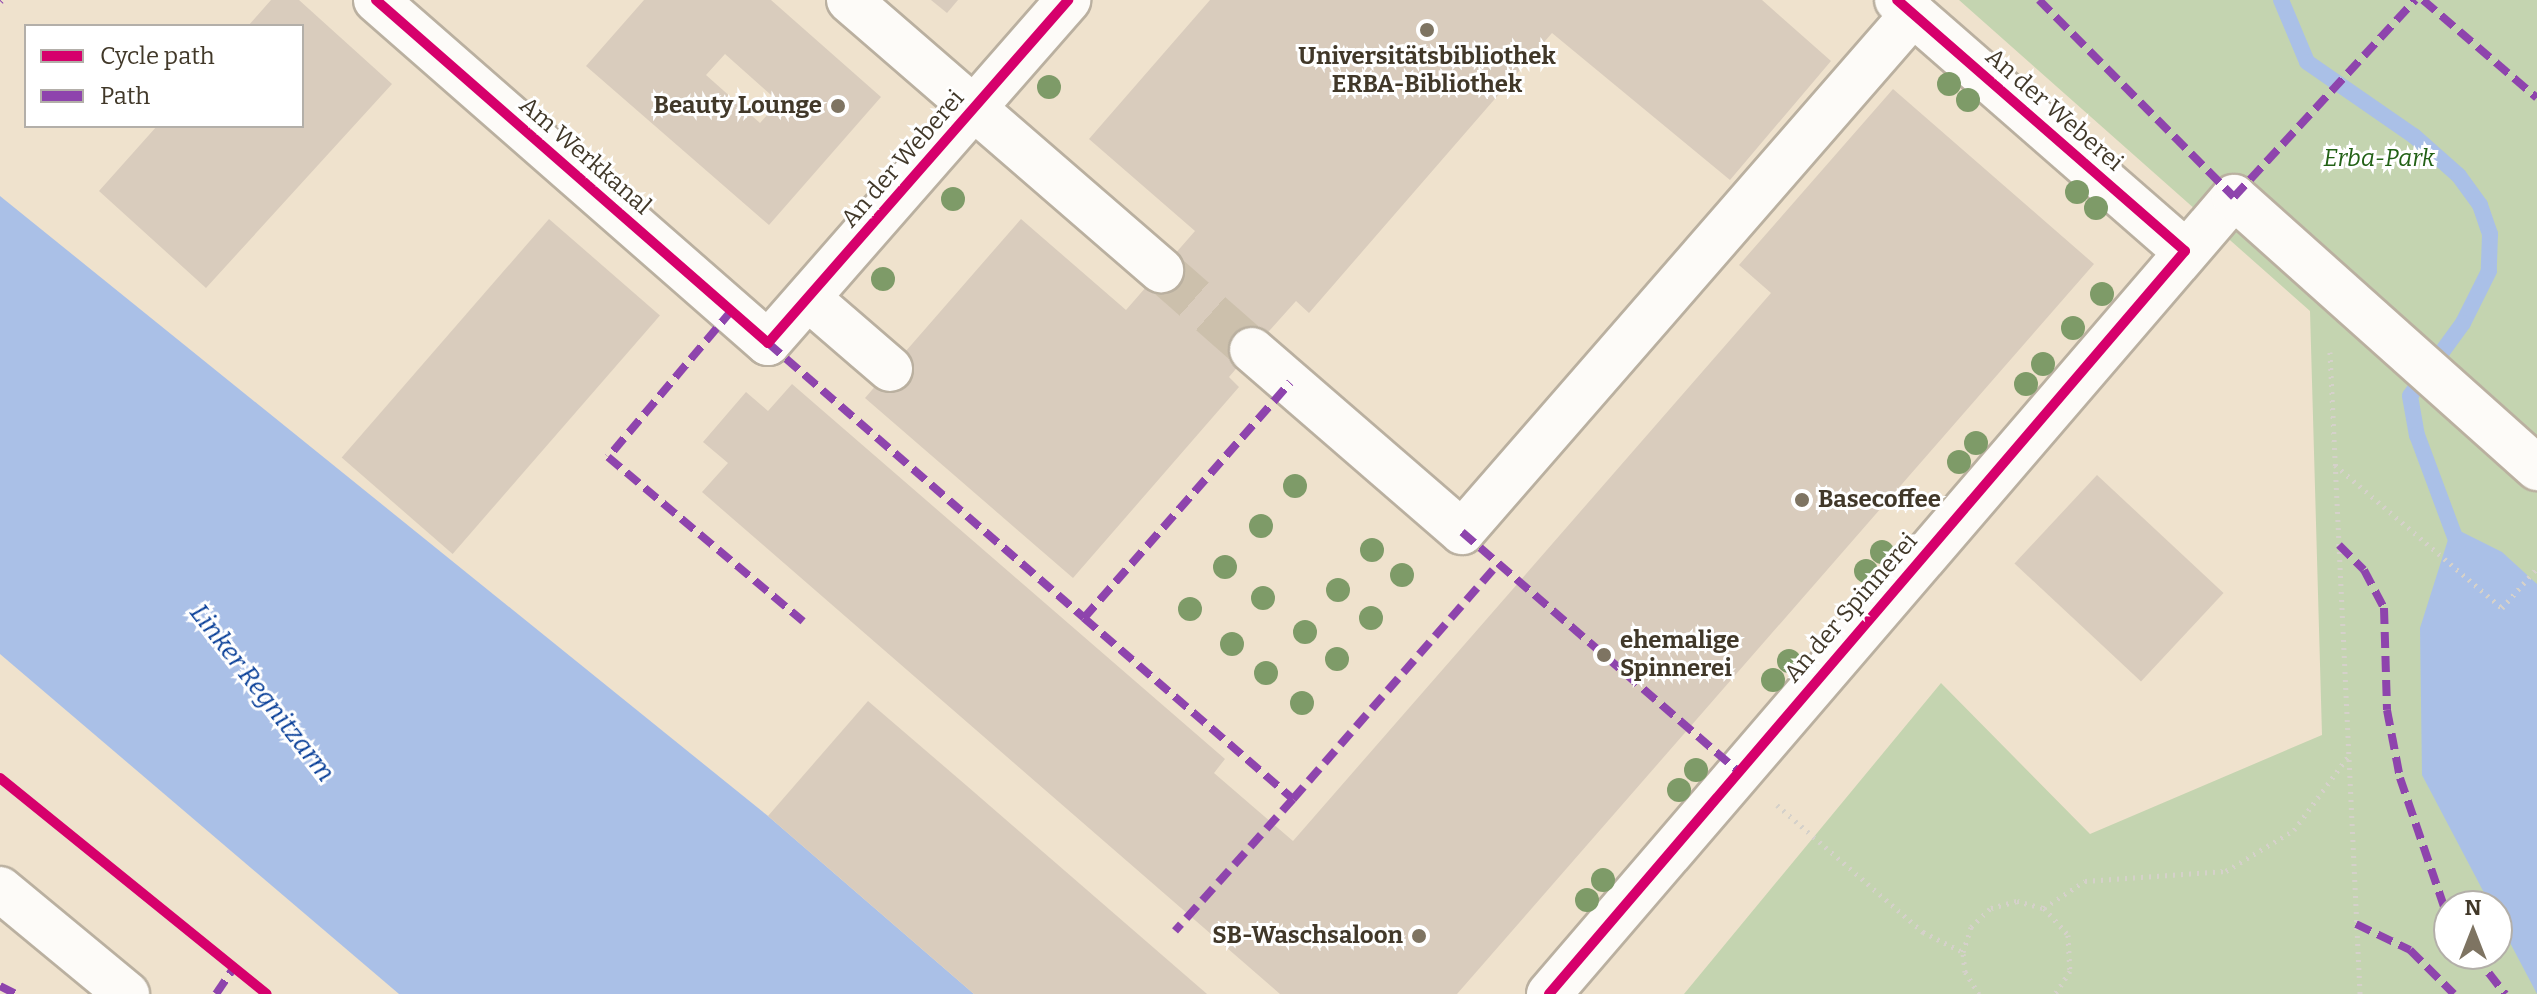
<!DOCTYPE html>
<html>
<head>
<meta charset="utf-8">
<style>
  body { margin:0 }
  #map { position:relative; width:2537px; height:994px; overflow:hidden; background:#efe2cd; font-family:Bitter,serif }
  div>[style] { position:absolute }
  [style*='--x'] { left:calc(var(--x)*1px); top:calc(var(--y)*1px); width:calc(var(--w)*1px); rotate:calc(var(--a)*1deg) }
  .green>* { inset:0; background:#c4d4b0 }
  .water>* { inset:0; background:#aac0e7 }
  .stream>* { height:16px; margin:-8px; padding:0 8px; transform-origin:8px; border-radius:8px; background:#aac0e7 }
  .building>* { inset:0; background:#d9ccbd; transform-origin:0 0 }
  .minor-tunnel>* { height:44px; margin-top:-22px; transform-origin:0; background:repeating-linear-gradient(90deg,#ccc0ac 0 44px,transparent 0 66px) }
  .path>* { height:5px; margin-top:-2.5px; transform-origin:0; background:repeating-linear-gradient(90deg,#d5d1ca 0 2px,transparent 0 8px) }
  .roads { filter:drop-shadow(2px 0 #bab0a0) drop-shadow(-2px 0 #bab0a0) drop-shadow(0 2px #bab0a0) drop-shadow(0 -2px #bab0a0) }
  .minor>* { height:44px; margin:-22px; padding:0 22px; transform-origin:22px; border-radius:22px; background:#fdfbf8 }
  .quiet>* { height:8px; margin-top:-4px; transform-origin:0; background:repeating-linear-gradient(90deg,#8e44ad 0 16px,transparent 0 24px) }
  .cycleway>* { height:10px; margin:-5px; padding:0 5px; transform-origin:5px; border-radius:5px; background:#d6006c }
  .trees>* { width:24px; height:24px; margin:-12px; border-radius:50%; background:#7e9b68 }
  .dots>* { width:22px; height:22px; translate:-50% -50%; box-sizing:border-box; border:4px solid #fff; border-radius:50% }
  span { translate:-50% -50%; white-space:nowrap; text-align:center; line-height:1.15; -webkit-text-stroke:6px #fff; paint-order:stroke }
  .poi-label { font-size:24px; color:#413829; font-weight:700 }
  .right { translate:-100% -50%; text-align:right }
  .left { translate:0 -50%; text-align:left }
  .street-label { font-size:24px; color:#413829 }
  .park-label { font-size:24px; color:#226115; font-style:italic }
  .water-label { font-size:26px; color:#063d97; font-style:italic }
  .legend { position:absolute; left:24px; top:24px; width:280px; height:104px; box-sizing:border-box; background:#fff; border:2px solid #b3afa9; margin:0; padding:10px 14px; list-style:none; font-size:24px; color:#413829 }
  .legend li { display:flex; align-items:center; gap:16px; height:40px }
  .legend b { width:40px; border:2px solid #b3afa9 }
  .north { position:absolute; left:2433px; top:890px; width:80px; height:80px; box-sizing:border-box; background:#fff; border:2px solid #b3afa9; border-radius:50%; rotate:0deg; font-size:22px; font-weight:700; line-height:32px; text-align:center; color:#413829 }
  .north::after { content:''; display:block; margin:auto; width:28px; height:36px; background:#7e7462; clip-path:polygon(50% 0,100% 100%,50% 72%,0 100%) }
</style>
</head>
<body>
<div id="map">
  <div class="green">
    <i style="clip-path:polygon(evenodd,1959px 0,2537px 0,2537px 994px,1684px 994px,1941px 683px,2090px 834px,2322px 735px,2310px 311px,1959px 0,2449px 906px,2497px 906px,2497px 954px,2449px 954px,2449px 906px)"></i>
  </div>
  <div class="water">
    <i style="clip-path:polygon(0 196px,768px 816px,974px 994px,399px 994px,0 654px)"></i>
    <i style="clip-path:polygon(2452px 527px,2502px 552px,2537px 584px,2537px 994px,2497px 918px,2497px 906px,2491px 906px,2422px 775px,2420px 628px)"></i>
  </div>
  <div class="stream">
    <i style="--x:2281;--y:0;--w:67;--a:67.2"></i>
    <i style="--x:2307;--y:62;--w:130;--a:34.7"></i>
    <i style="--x:2414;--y:136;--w:60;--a:41.6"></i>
    <i style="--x:2459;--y:176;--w:36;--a:54"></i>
    <i style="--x:2480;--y:205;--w:31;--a:71"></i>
    <i style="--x:2490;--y:234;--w:37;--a:92"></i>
    <i style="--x:2489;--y:271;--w:58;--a:116.6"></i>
    <i style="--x:2463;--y:323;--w:90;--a:126"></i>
    <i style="--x:2410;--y:396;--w:40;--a:80"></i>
    <i style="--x:2417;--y:435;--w:117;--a:69.6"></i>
  </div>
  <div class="building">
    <i style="clip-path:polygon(271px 0,299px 0,392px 84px,206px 288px,99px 191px,157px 126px,302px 126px,302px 26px,248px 26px)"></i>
    <i style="clip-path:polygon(evenodd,644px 0,771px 0,881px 97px,769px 225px,586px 66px,644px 0,725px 54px,779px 102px,760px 123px,706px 75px,725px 54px)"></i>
    <i style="clip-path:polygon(931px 0,958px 0,947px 13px)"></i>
    <i style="clip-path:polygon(1210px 0,1762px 0,1831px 61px,1730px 180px,1552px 33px,1309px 313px,1296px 301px,1252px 350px,1229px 377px,1239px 387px,1073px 578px,865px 398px,1021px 219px,1126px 310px,1195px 231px,1089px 139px)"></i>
    <i style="clip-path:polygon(1893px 89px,2094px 264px,1457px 994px,1280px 994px,702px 492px,728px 463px,703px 442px,746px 392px,768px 411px,792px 384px,1225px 759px,1214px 773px,1293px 841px,1771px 293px,1739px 265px)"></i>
    <i style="left:549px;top:219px;width:147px;height:316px;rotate:41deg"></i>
    <i style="left:2097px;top:475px;width:173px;height:121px;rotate:43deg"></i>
    <i style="clip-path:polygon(868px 701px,967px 786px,1207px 994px,974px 994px,768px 816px)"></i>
  </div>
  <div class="minor-tunnel">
    <i style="--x:1161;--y:270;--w:121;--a:41.3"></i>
  </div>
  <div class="path">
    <i style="--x:2330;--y:352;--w:643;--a:87.32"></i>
    <i style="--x:2335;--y:465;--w:220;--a:40.6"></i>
    <i style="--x:2502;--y:608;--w:53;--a:-48.8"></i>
    <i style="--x:1777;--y:805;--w:194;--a:41"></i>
    <i style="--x:1923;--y:932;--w:45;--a:26.6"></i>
    <i style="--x:2044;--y:908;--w:49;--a:-33.4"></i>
    <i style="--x:2085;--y:881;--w:141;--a:-4.1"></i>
    <i style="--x:2226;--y:871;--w:79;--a:-31.1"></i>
    <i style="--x:2294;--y:830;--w:93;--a:-53.7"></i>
    <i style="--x:1979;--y:994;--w:26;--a:-122"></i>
    <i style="--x:1965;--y:972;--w:20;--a:-96"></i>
    <i style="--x:1963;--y:952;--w:26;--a:-72"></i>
    <i style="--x:1971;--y:927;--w:28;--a:-44"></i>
    <i style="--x:1991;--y:908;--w:27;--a:-15"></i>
    <i style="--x:2017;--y:901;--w:28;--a:15"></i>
    <i style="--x:2044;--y:908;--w:36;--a:48"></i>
    <i style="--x:2068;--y:935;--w:36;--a:87"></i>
    <i style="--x:2070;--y:971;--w:27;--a:123"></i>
  </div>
  <div class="roads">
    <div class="minor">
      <i style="--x:376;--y:0;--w:521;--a:41.19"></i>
      <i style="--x:768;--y:343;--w:456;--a:-48.8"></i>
      <i style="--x:849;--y:0;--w:413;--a:40.9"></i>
      <i style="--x:1897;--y:0;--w:382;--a:41.1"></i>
      <i style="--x:809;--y:299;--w:107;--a:40.8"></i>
      <i style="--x:1252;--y:350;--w:278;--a:40.9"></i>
      <i style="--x:1462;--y:532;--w:687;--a:-48.96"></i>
      <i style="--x:0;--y:889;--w:165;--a:39.6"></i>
      <i style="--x:1549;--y:994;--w:1051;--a:-49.32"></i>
      <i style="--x:2234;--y:197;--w:407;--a:41.8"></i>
    </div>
  </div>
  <div class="quiet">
    <i style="--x:2039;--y:0;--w:277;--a:45.3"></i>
    <i style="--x:2234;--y:197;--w:268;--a:-47.4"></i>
    <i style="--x:2423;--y:0;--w:150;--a:40.7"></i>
    <i style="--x:0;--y:1;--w:1;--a:-45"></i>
    <i style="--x:732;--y:310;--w:192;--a:130.1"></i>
    <i style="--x:608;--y:457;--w:255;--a:40.1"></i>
    <i style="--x:768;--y:343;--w:419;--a:41"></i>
    <i style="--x:1084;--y:618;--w:313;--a:-48.8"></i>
    <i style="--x:1462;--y:532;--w:364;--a:40.9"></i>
    <i style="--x:2339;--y:545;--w:35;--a:45"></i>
    <i style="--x:2364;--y:570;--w:43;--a:62.2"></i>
    <i style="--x:2384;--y:608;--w:102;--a:88.3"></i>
    <i style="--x:2387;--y:710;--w:69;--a:79.2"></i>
    <i style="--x:2400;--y:778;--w:151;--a:71.1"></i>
    <i style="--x:1084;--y:618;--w:276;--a:40.9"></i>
    <i style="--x:1293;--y:799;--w:177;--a:131.8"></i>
    <i style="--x:1293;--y:799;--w:312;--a:-48.9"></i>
    <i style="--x:2356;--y:924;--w:60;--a:25.7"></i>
    <i style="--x:2410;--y:950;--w:62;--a:45"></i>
    <i style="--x:2474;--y:954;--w:51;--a:52.2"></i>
    <i style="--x:0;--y:986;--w:18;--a:27"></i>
    <i style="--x:216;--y:994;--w:36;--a:-56"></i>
  </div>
  <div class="cycleway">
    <i style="--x:376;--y:0;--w:521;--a:41.19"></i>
    <i style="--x:768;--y:343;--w:456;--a:-48.8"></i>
    <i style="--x:0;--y:778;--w:343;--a:39"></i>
    <i style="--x:1549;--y:994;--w:978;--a:-49.44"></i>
    <i style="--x:2185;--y:251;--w:382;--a:-138.9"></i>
  </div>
  <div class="trees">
    <i style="left:1949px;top:84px"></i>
    <i style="left:1049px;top:87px"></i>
    <i style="left:1968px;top:100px"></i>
    <i style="left:2077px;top:192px"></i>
    <i style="left:953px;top:199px"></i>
    <i style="left:2096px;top:208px"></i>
    <i style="left:883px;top:279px"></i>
    <i style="left:2102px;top:294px"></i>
    <i style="left:2073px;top:328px"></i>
    <i style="left:2043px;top:364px"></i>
    <i style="left:2026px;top:384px"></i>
    <i style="left:1976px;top:443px"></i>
    <i style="left:1959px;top:462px"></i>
    <i style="left:1295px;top:486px"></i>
    <i style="left:1261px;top:526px"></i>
    <i style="left:1372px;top:550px"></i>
    <i style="left:1882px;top:552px"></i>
    <i style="left:1225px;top:567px"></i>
    <i style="left:1866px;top:571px"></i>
    <i style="left:1402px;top:575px"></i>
    <i style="left:1338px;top:590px"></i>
    <i style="left:1263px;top:598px"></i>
    <i style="left:1190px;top:609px"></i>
    <i style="left:1371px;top:618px"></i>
    <i style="left:1305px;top:632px"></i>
    <i style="left:1232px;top:644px"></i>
    <i style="left:1337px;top:659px"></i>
    <i style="left:1789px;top:661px"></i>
    <i style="left:1266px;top:673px"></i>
    <i style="left:1773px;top:680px"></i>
    <i style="left:1302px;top:703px"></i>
    <i style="left:1696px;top:770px"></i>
    <i style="left:1679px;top:790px"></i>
    <i style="left:1603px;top:880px"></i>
    <i style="left:1587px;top:900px"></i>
  </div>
  <div class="dots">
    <i style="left:1427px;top:30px;background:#7e7462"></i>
    <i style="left:838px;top:106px;background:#7e7462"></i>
    <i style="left:1802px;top:500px;background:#7e7462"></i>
    <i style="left:1604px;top:655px;background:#7e7462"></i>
    <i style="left:1419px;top:936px;background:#7e7462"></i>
  </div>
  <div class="poi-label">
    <span style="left:1427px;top:71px">Universitätsbibliothek<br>ERBA-Bibliothek</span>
    <span class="right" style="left:822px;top:106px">Beauty Lounge</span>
    <span class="left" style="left:1818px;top:500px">Basecoffee</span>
    <span class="left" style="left:1620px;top:655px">ehemalige<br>Spinnerei</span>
    <span class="right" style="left:1403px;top:936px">SB-Waschsaloon</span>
  </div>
  <div class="street-label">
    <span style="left:2054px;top:110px;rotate:41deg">An der Weberei</span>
    <span style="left:585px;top:156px;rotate:41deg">Am Werkkanal</span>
    <span style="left:903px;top:159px;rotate:-49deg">An der Weberei</span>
    <span style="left:1851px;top:608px;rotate:-49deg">An der Spinnerei</span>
  </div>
  <div class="park-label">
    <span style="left:2379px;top:159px">Erba-Park</span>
  </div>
  <div class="water-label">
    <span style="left:262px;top:693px;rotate:52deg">Linker Regnitzarm</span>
  </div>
  <ul class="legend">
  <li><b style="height:10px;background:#d6006c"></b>Cycle path</li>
  <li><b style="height:10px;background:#8e44ad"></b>Path</li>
  </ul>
  <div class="north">N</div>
</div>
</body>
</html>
